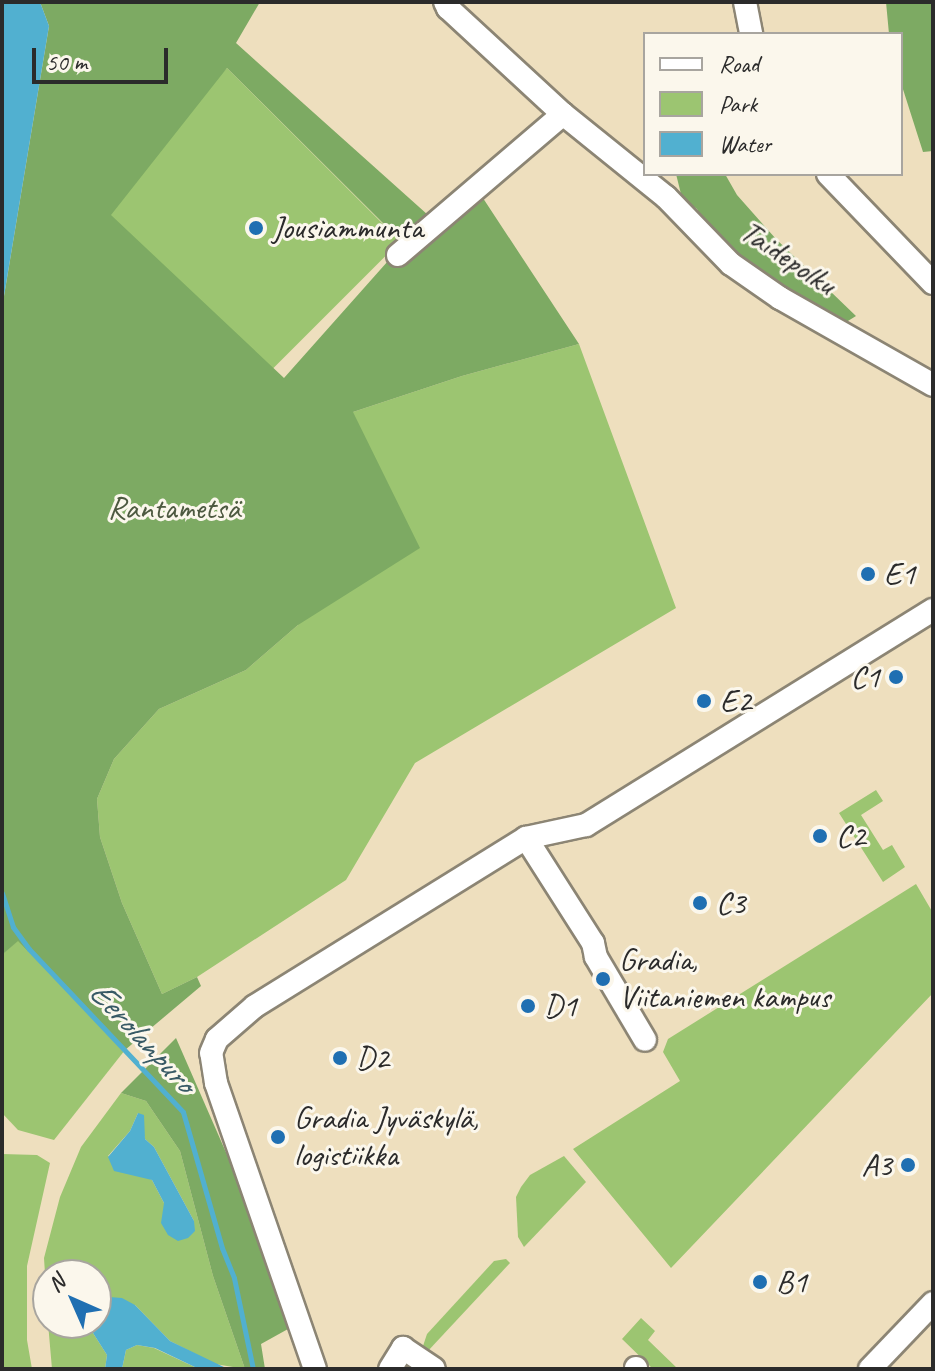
<!DOCTYPE html>
<html>
<head>
<meta charset="utf-8">
<style>
  body { margin:0 }
  #map { position:relative; width:935px; height:1371px; overflow:hidden; background:#eedfbe; font-family:Caveat,sans-serif }
  div>[style] { position:absolute }
  [style*='--x'] { left:calc(var(--x)*1px); top:calc(var(--y)*1px); width:calc(var(--w)*1px); rotate:calc(var(--a)*1deg) }
  .green>* { inset:0; background:#9cc571; transform-origin:0 0 }
  .forest>* { inset:0; background:#7daa63 }
  .water>* { inset:0; background:#51b0d0 }
  .stream>* { height:5px; margin:-2.5px; padding:0 2.5px; transform-origin:2.5px; border-radius:2.5px; background:#51b0d0 }
  .roads { filter:drop-shadow(2px 0 #8c8574) drop-shadow(-2px 0 #8c8574) drop-shadow(0 2px #8c8574) drop-shadow(0 -2px #8c8574) }
  .minor>* { height:22px; margin:-11px; padding:0 11px; transform-origin:11px; border-radius:11px; background:#fff }
  .dots>* { width:22px; height:22px; translate:-50% -50%; box-sizing:border-box; border:4px solid #fbf7ec; border-radius:50% }
  span { translate:-50% -50%; white-space:nowrap; text-align:center; line-height:1.15; -webkit-text-stroke:6px #fbf7ec; paint-order:stroke }
  .poi-label { font-size:32px; color:#2b2b2b }
  .left { translate:0 -50%; text-align:left }
  .right { translate:-100% -50%; text-align:right }
  .street-label { font-size:32px; color:#2b2b2b }
  .park-label { font-size:32px; color:#4d5940 }
  .water-label { font-size:34px; color:#385a65; font-style:italic }
  .frame { position:absolute; inset:0; border:4px solid #2b2b2b; pointer-events:none }
  .legend { position:absolute; left:643px; top:32px; width:260px; height:144px; box-sizing:border-box; background:#fbf7ec; border:2px solid #a8a59f; margin:0; padding:10px 14px; list-style:none; font-size:24px; color:#2b2b2b }
  .legend li { display:flex; align-items:center; gap:16px; height:40px }
  .legend b { width:40px; border:2px solid #a8a59f }
  .north { position:absolute; left:32px; top:1259px; width:80px; height:80px; box-sizing:border-box; background:#fbf7ec; border:2px solid #a8a59f; border-radius:50%; rotate:315deg; font-size:22px; font-weight:700; line-height:32px; text-align:center; color:#2b2b2b }
  .north::after { content:''; display:block; margin:auto; width:28px; height:36px; background:#1f6fb2; clip-path:polygon(50% 0,100% 100%,50% 72%,0 100%) }
  .scale { position:absolute; left:32px; top:48px; width:136px; height:36px; box-sizing:border-box; border:4px solid #2b2b2b; border-top:0; padding-left:10px; font-size:24px; line-height:28px; white-space:nowrap; color:#2b2b2b; -webkit-text-stroke:6px #fbf7ec; paint-order:stroke }
</style>
</head>
<body>
<div id="map">
  <div class="green">
    <i style="left:227px;top:68px;width:245px;height:187px;rotate:45deg"></i>
    <i style="clip-path:polygon(579px 344px,676px 608px,415px 763px,346px 880px,197px 977px,162px 994px,122px 903px,100px 837px,97px 799px,114px 759px,159px 709px,246px 670px,298px 625px,353px 412px,462px 376px)"></i>
    <i style="clip-path:polygon(876px 790px,883px 801px,861px 815px,883px 850px,892px 845px,905px 867px,883px 882px,839px 813px)"></i>
    <i style="clip-path:polygon(916px 884px,933px 913px,933px 993px,671px 1268px,573px 1149px,680px 1081px,663px 1052px,668px 1039px)"></i>
    <i style="clip-path:polygon(18px 940px,125px 1050px,54px 1140px,18px 1130px,2px 1113px,2px 955px)"></i>
    <i style="clip-path:polygon(evenodd,121px 1093px,146px 1101px,180px 1151px,213px 1276px,245px 1369px,215px 1364px,170px 1341px,135px 1305px,98px 1303px,96px 1307px,96px 1275px,48px 1275px,48px 1322px,44px 1258px,60px 1197px,81px 1147px,121px 1093px,138px 1113px,145px 1139px,154px 1147px,194px 1221px,164px 1203px,152px 1180px,108px 1156px,130px 1131px,138px 1113px)"></i>
    <i style="clip-path:polygon(2px 1154px,37px 1155px,50px 1163px,27px 1266px,27px 1340px,32px 1369px,2px 1369px)"></i>
    <i style="clip-path:polygon(564px 1156px,586px 1182px,524px 1247px,518px 1237px,516px 1197px,521px 1187px,530px 1175px)"></i>
    <i style="clip-path:polygon(506px 1259px,510px 1263px,427px 1352px,423px 1346px,427px 1334px,494px 1261px)"></i>
    <i style="clip-path:polygon(641px 1318px,655px 1331px,648px 1340px,678px 1369px,653px 1369px,622px 1339px)"></i>
    <i style="clip-path:polygon(48px 1323px,92px 1323px,93px 1333px,107px 1355px,105px 1369px,52px 1369px)"></i>
    <i style="clip-path:polygon(137px 1345px,154px 1348px,199px 1369px,122px 1369px,126px 1350px)"></i>
  </div>
  <div class="forest">
    <i style="clip-path:polygon(40px 2px,260px 2px,236px 43px,428px 215px,401px 241px,227px 68px,111px 215px,284px 378px,396px 252px,477px 189px,579px 344px,462px 376px,353px 412px,420px 548px,298px 625px,246px 670px,159px 709px,114px 759px,97px 799px,100px 837px,122px 903px,162px 994px,197px 977px,201px 986px,125px 1050px,18px 941px,2px 955px,2px 308px,49px 26px)"></i>
    <i style="clip-path:polygon(886px 2px,933px 2px,933px 151px,923px 152px,901px 83px,901px 34px,889px 34px)"></i>
    <i style="clip-path:polygon(676px 174px,725px 174px,737px 195px,776px 239px,856px 316px,843px 324px,757px 273px,705px 227px,697px 209px,682px 198px)"></i>
    <i style="clip-path:polygon(176px 1038px,235px 1173px,288px 1329px,261px 1344px,265px 1369px,245px 1369px,213px 1276px,180px 1151px,146px 1101px,121px 1093px)"></i>
  </div>
  <div class="water">
    <i style="clip-path:polygon(2px 2px,40px 2px,49px 26px,2px 308px)"></i>
    <i style="clip-path:polygon(138px 1113px,144px 1115px,145px 1139px,154px 1147px,194px 1221px,195px 1231px,188px 1238px,178px 1241px,168px 1235px,161px 1223px,164px 1203px,152px 1180px,114px 1171px,108px 1157px,130px 1131px)"></i>
    <i style="clip-path:polygon(109px 1297px,122px 1298px,135px 1305px,170px 1341px,228px 1369px,199px 1369px,155px 1348px,137px 1345px,126px 1350px,122px 1369px,105px 1369px,107px 1355px,93px 1333px,92px 1323px,96px 1323px,98px 1303px)"></i>
  </div>
  <div class="stream">
    <i style="--x:2;--y:893;--w:36;--a:72"></i>
    <i style="--x:13;--y:927;--w:27;--a:54"></i>
    <i style="--x:29;--y:949;--w:224;--a:46.6"></i>
    <i style="--x:183;--y:1112;--w:141;--a:74"></i>
    <i style="--x:222;--y:1248;--w:32;--a:68"></i>
    <i style="--x:234;--y:1278;--w:93;--a:78.2"></i>
  </div>
  <div class="roads">
    <div class="minor">
      <i style="--x:445;--y:2;--w:7;--a:63"></i>
      <i style="--x:448;--y:8;--w:156;--a:42.7"></i>
      <i style="--x:563;--y:114;--w:132;--a:38.9"></i>
      <i style="--x:666;--y:197;--w:93;--a:45.9"></i>
      <i style="--x:731;--y:264;--w:60;--a:34.8"></i>
      <i style="--x:780;--y:298;--w:176;--a:29.6"></i>
      <i style="--x:745;--y:2;--w:33;--a:79"></i>
      <i style="--x:828;--y:174;--w:151;--a:46.1"></i>
      <i style="--x:398;--y:255;--w:217;--a:-40.5"></i>
      <i style="--x:526;--y:838;--w:125;--a:57.5"></i>
      <i style="--x:593;--y:943;--w:14;--a:78"></i>
      <i style="--x:596;--y:957;--w:96;--a:59.4"></i>
      <i style="--x:315;--y:1369;--w:303;--a:-109.1"></i>
      <i style="--x:216;--y:1083;--w:30;--a:-99"></i>
      <i style="--x:211;--y:1053;--w:15;--a:-67"></i>
      <i style="--x:217;--y:1039;--w:50;--a:-41"></i>
      <i style="--x:255;--y:1006;--w:319;--a:-31.8"></i>
      <i style="--x:526;--y:838;--w:61;--a:-12.2"></i>
      <i style="--x:586;--y:825;--w:408;--a:-31.8"></i>
      <i style="--x:390;--y:1369;--w:25;--a:-58"></i>
      <i style="--x:403;--y:1348;--w:37;--a:34"></i>
      <i style="--x:636;--y:1369;--w:1;--a:-90"></i>
      <i style="--x:870;--y:1369;--w:91;--a:-46.3"></i>
    </div>
  </div>
  <div class="dots">
    <i style="left:256px;top:228px;background:#1f6fb2"></i>
    <i style="left:868px;top:574px;background:#1f6fb2"></i>
    <i style="left:896px;top:677px;background:#1f6fb2"></i>
    <i style="left:704px;top:701px;background:#1f6fb2"></i>
    <i style="left:820px;top:836px;background:#1f6fb2"></i>
    <i style="left:700px;top:903px;background:#1f6fb2"></i>
    <i style="left:603px;top:979px;background:#1f6fb2"></i>
    <i style="left:528px;top:1006px;background:#1f6fb2"></i>
    <i style="left:340px;top:1058px;background:#1f6fb2"></i>
    <i style="left:278px;top:1137px;background:#1f6fb2"></i>
    <i style="left:908px;top:1165px;background:#1f6fb2"></i>
    <i style="left:760px;top:1282px;background:#1f6fb2"></i>
  </div>
  <div class="poi-label">
    <span class="left" style="left:272px;top:228px">Jousiammunta</span>
    <span class="left" style="left:884px;top:574px">E1</span>
    <span class="right" style="left:880px;top:677px">C1</span>
    <span class="left" style="left:720px;top:701px">E2</span>
    <span class="left" style="left:836px;top:836px">C2</span>
    <span class="left" style="left:716px;top:903px">C3</span>
    <span class="left" style="left:619px;top:979px">Gradia,<br>Viitaniemen kampus</span>
    <span class="left" style="left:544px;top:1006px">D1</span>
    <span class="left" style="left:356px;top:1058px">D2</span>
    <span class="left" style="left:294px;top:1137px">Gradia Jyväskylä,<br>logistiikka</span>
    <span class="right" style="left:892px;top:1165px">A3</span>
    <span class="left" style="left:776px;top:1282px">B1</span>
  </div>
  <div class="street-label">
    <span style="left:788px;top:258px;rotate:34deg">Taidepolku</span>
  </div>
  <div class="park-label">
    <span style="left:174px;top:508px">Rantametsä</span>
  </div>
  <div class="water-label">
    <span style="left:143px;top:1036px;rotate:47deg">Eerolanpuro</span>
  </div>
  <div class="frame"></div>
  <ul class="legend">
  <li><b style="height:10px;background:#fff"></b>Road</li>
  <li><b style="height:22px;background:#9cc571"></b>Park</li>
  <li><b style="height:22px;background:#51b0d0"></b>Water</li>
  </ul>
  <div class="north">N</div>
  <div class="scale">50 m</div>
</div>
</body>
</html>
